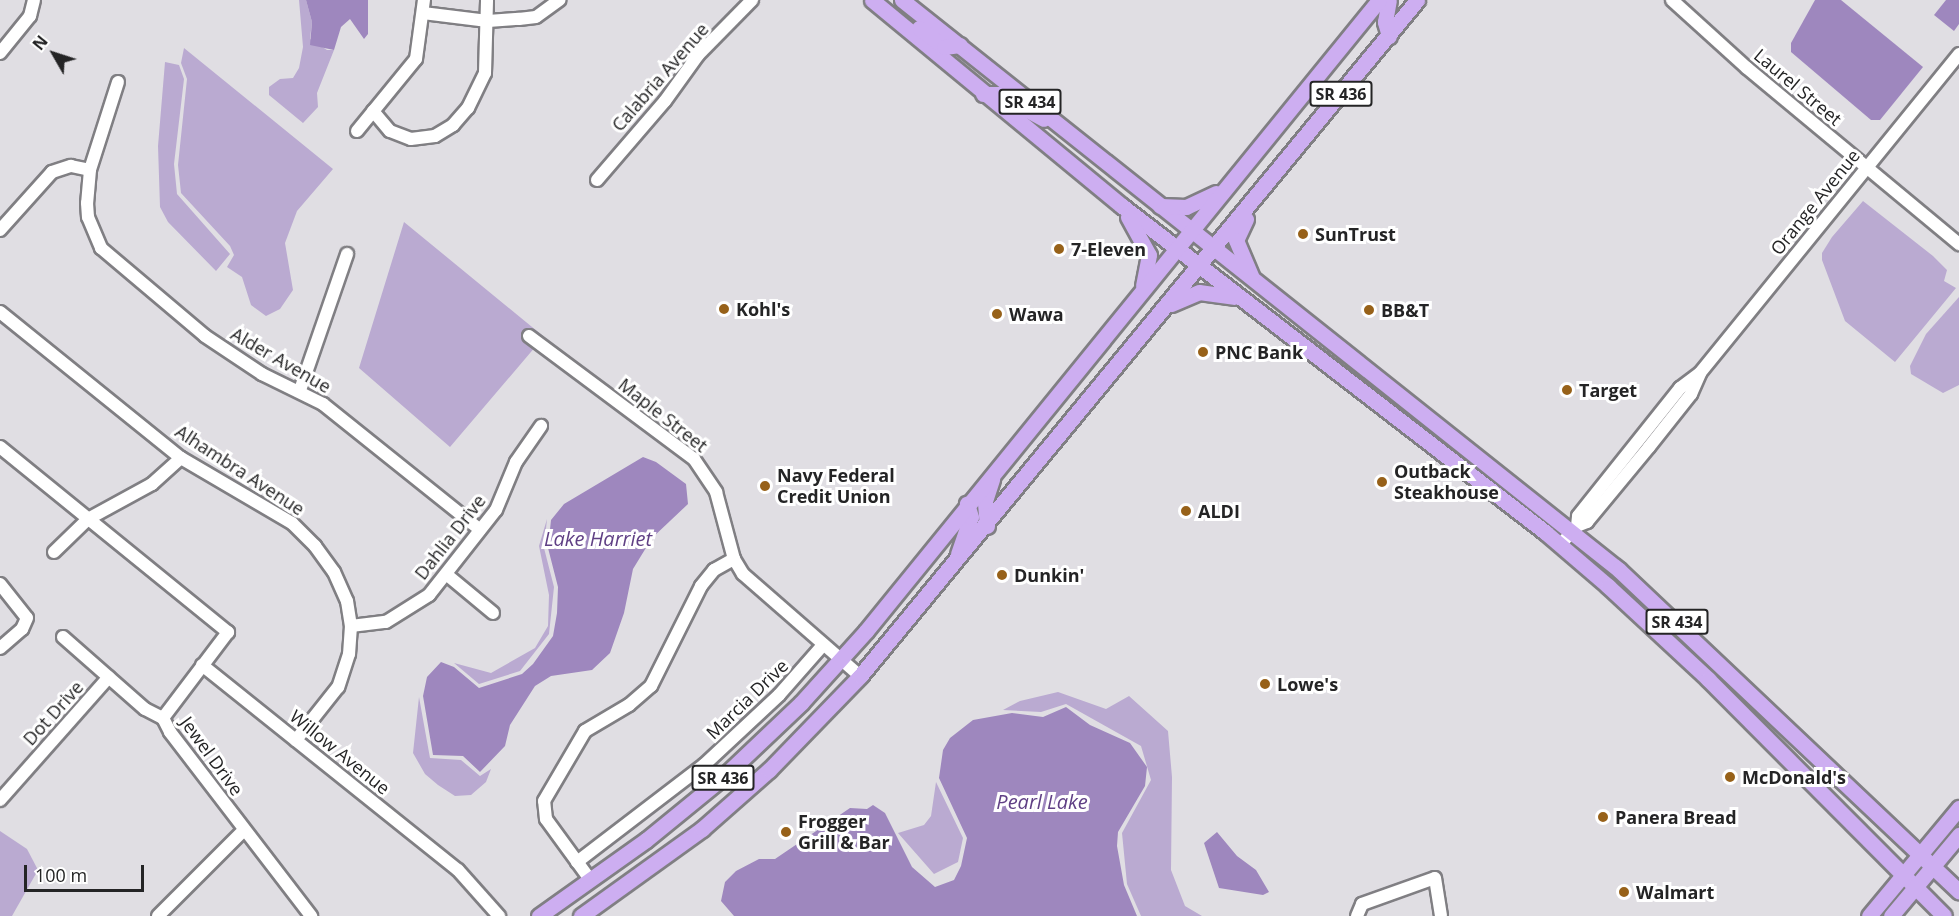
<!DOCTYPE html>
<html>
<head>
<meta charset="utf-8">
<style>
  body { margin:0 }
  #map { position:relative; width:1959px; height:916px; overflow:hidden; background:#e0dee3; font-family:"Open Sans",sans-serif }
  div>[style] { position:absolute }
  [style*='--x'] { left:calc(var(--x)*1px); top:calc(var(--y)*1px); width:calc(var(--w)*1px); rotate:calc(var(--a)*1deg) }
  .green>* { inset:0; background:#baaad1 }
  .water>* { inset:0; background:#9e87be }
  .roads { filter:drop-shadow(2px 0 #807f83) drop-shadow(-2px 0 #807f83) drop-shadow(0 2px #807f83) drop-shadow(0 -2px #807f83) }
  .minor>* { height:12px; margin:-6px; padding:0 6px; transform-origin:6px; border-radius:6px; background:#fff }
  .major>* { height:15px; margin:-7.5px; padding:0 7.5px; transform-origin:7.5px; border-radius:7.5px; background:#cdaef1 }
  .dots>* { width:16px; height:16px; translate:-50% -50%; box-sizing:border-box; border:3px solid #fff; border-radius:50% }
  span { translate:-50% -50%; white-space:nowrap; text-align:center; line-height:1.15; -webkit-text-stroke:6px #fff; paint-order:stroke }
  .shield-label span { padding:2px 4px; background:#fff; border:2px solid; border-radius:4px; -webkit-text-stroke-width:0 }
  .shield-label { font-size:16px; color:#242425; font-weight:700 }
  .street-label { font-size:18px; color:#242425 }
  .poi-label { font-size:18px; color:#242425; font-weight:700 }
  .left { translate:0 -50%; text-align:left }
  .water-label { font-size:20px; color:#604085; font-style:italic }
  .north { position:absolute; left:24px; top:24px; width:60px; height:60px; -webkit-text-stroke:4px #fff; paint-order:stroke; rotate:309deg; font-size:16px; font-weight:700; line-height:24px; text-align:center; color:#242425 }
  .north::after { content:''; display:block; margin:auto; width:21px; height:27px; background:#242425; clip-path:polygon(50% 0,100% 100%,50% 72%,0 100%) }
  .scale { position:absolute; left:24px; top:865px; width:120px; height:27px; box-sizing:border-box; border:3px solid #242425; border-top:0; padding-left:8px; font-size:18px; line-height:21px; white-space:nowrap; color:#242425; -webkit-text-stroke:4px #fff; paint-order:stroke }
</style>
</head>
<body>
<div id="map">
  <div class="green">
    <i style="clip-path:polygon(299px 0,306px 0,312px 22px,310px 39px,327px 50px,334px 50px,317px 93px,318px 107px,303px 123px,269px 95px,269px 87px,280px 79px,293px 78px,299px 68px,303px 47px)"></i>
    <i style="clip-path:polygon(184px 48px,333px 169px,297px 211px,285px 243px,293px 290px,280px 309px,266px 316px,251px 305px,242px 277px,227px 267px,234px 255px,230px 246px,181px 193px,178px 165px,187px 79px,181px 63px)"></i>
    <i style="clip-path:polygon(165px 62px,179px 65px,184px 79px,174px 164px,177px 194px,230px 254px,216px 271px,168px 222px,160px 207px,158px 146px)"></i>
    <i style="clip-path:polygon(1863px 201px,1933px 256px,1947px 270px,1944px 281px,1956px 288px,1895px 362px,1845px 321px,1822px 260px,1822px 253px,1832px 237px)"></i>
    <i style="clip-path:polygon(404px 222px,543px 336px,541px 339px,528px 330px,523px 337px,536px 346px,450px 447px,359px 368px)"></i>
    <i style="clip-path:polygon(1959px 297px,1959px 385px,1943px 393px,1911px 374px,1910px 366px,1926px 334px)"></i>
    <i style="clip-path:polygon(547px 519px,544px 548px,554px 587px,549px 634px,520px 671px,479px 684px,454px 663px,491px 673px,535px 648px,548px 626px,549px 595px,539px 546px)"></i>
    <i style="clip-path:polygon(1058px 692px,1106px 709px,1129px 696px,1168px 731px,1172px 777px,1171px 870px,1185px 906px,1202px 916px,1141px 916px,1127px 884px,1122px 833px,1151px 780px,1141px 746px,1066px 704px,1041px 712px,1003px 710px,1020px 701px)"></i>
    <i style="clip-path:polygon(419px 697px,430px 758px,461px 760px,480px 776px,491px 769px,486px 782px,471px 795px,455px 796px,438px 785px,425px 774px,413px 753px)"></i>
    <i style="clip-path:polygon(936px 782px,963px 838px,958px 862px,934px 874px,898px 833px,924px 825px,931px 816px)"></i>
    <i style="clip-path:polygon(0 831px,27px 849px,38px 870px,12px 916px,0 916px)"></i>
  </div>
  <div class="water">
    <i style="clip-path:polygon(306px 0,368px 0,368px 34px,364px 39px,350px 19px,341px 27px,334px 50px,310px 45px,312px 22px)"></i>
    <i style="clip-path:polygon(1815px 0,1841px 0,1923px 67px,1880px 120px,1871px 120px,1791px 52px,1791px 43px)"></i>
    <i style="clip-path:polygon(1946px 0,1959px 0,1959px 24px,1954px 31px,1934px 15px)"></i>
    <i style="clip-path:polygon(643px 457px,656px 462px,686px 484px,688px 504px,652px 538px,633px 569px,624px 613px,610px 653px,592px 670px,551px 676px,535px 686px,510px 725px,505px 746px,480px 772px,463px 756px,433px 755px,423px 696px,427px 677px,441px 662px,454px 667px,479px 688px,522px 674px,533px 664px,553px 636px,557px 613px,558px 587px,548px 548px,551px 520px,564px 504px)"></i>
    <i style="clip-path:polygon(1066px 707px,1090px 725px,1130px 743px,1147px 767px,1145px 786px,1118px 832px,1117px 846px,1124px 885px,1137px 916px,734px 916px,721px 901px,725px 882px,736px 871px,759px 859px,775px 859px,850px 808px,867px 809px,873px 805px,885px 813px,912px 867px,935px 887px,954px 880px,961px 866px,967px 838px,939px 778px,943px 750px,950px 738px,973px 720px,1012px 713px,1043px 717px)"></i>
    <i style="clip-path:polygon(1217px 832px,1237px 856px,1256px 870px,1269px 892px,1263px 895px,1219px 888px,1204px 843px)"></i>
  </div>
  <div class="roads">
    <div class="minor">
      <i style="--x:1672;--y:0;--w:101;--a:42.2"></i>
      <i style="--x:1747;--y:68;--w:276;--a:39.7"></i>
      <i style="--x:423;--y:13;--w:65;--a:7"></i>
      <i style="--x:488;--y:21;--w:31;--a:-4"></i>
      <i style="--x:519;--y:19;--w:17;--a:-7"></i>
      <i style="--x:536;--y:17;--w:29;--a:-36"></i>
      <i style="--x:0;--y:53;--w:48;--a:-51"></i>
      <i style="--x:30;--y:16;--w:16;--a:-76"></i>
      <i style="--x:118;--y:82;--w:92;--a:107.7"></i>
      <i style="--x:90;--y:170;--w:33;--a:95"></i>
      <i style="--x:87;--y:203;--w:14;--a:86"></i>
      <i style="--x:88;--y:217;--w:34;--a:67"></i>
      <i style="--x:101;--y:248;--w:136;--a:40.2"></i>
      <i style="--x:205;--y:336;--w:69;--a:33.7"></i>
      <i style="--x:262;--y:374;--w:68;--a:26.2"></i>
      <i style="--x:323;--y:404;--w:201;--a:38.7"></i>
      <i style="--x:373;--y:111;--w:26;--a:50"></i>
      <i style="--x:390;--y:131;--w:22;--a:21"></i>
      <i style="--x:411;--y:139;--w:24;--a:-7"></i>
      <i style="--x:435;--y:136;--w:21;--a:-31"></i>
      <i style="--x:453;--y:125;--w:23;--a:-49"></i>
      <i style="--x:468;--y:108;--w:39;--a:-64"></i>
      <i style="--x:485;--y:73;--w:73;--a:-88.4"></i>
      <i style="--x:357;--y:131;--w:93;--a:-50.7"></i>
      <i style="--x:416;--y:59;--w:60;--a:-82.3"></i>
      <i style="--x:597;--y:180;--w:104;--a:-49.3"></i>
      <i style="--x:665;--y:101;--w:57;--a:-54.3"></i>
      <i style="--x:698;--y:55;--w:77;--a:-45.5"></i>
      <i style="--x:0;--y:230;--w:78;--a:-48.1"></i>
      <i style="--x:52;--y:172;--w:20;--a:-18"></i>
      <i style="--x:71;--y:166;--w:19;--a:12"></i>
      <i style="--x:0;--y:312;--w:233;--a:38.9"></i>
      <i style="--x:181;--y:458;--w:129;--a:30.4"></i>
      <i style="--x:292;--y:523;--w:33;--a:45"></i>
      <i style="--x:315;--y:546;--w:32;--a:54"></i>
      <i style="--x:334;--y:572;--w:32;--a:66"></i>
      <i style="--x:347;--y:601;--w:25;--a:81"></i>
      <i style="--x:351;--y:626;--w:28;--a:94"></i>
      <i style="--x:349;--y:654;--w:35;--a:108"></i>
      <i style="--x:338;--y:687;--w:68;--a:128.4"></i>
      <i style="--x:529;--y:336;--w:206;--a:36.7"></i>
      <i style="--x:694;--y:459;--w:40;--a:56"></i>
      <i style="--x:716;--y:492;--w:69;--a:75"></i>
      <i style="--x:734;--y:559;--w:17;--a:59"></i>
      <i style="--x:743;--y:574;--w:155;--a:41.1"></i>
      <i style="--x:300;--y:390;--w:144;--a:-70.9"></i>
      <i style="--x:0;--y:447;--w:294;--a:39.1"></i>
      <i style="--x:228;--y:632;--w:108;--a:127.1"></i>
      <i style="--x:1577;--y:526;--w:10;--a:-84"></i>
      <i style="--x:1578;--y:516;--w:164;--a:-51.4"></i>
      <i style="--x:1680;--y:388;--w:25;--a:-37"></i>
      <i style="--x:1700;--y:373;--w:411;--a:-50.9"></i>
      <i style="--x:1560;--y:545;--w:25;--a:-48"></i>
      <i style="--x:1577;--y:526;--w:11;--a:-22"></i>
      <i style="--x:1587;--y:522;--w:97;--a:-50.4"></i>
      <i style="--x:1649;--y:447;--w:68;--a:-51.6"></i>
      <i style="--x:1691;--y:394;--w:22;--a:-66"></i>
      <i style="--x:54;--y:552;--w:47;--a:-44.1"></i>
      <i style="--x:88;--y:519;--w:73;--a:-28.7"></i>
      <i style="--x:152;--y:484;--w:39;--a:-42"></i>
      <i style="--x:446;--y:574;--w:61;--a:39.7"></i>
      <i style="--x:0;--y:584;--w:43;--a:51.5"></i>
      <i style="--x:27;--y:618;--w:12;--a:114"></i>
      <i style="--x:22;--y:629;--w:29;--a:139"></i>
      <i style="--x:351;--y:626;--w:35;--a:-7"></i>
      <i style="--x:386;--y:622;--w:51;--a:-32.1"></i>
      <i style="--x:429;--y:595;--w:108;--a:-51.8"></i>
      <i style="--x:496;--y:510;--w:52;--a:-67.4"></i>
      <i style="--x:516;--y:462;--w:44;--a:-55.2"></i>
      <i style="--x:63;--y:637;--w:109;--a:41.3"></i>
      <i style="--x:145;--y:709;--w:20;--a:27"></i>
      <i style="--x:202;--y:665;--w:328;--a:38.7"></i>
      <i style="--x:458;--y:870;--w:62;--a:48.3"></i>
      <i style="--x:163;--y:718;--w:16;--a:63"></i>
      <i style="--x:170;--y:732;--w:232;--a:52.5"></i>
      <i style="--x:0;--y:800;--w:164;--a:-48.5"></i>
      <i style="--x:577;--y:862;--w:160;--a:-37.4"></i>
      <i style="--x:704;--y:765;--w:103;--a:-43"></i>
      <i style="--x:779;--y:695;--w:67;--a:-48.7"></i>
      <i style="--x:589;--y:878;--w:73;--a:-126.1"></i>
      <i style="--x:546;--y:819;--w:18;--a:-96"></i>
      <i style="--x:544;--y:801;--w:81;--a:-59.6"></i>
      <i style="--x:585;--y:731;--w:51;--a:-30.6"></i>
      <i style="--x:629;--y:705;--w:29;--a:-41"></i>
      <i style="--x:651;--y:686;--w:112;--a:-63.4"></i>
      <i style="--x:701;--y:586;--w:21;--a:-51"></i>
      <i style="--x:714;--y:570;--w:23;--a:-29"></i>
      <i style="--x:158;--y:916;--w:122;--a:-45"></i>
      <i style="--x:1357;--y:916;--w:13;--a:-67"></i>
      <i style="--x:1362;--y:904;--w:77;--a:-19.6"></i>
      <i style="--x:1435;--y:878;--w:38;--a:81"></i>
    </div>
    <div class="major">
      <i style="--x:872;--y:0;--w:324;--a:39.5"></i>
      <i style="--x:1122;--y:206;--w:534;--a:37.62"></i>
      <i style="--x:1545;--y:532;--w:83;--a:40.6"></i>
      <i style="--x:1608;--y:586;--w:137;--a:42.9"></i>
      <i style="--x:1708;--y:679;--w:334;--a:45.1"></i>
      <i style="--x:902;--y:0;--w:916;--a:38.48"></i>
      <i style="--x:1619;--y:570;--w:468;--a:43.4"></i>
      <i style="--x:919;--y:28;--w:31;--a:37"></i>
      <i style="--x:944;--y:47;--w:16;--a:-7"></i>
      <i style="--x:1389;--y:36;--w:15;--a:-106"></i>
      <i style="--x:1385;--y:22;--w:22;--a:-80"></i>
      <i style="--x:983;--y:94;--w:15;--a:0"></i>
      <i style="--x:998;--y:94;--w:52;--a:28.5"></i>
      <i style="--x:1160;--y:206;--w:26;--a:2"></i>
      <i style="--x:1186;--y:207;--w:33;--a:-25"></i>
      <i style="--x:1128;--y:217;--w:43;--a:61.1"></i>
      <i style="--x:1149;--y:255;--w:31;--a:101"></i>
      <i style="--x:1246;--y:219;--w:23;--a:115"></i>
      <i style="--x:1236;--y:240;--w:39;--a:67"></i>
      <i style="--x:1171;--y:304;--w:30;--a:-23"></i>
      <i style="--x:1199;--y:292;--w:35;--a:8"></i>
      <i style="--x:987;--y:526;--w:25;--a:-95"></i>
      <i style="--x:985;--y:501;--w:23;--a:-72"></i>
      <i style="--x:958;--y:554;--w:39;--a:-71"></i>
      <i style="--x:971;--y:517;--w:14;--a:-107"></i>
      <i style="--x:539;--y:916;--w:131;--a:-35.4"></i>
      <i style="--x:646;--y:840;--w:98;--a:-39.2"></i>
      <i style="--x:722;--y:778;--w:109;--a:-43.5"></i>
      <i style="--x:801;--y:703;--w:97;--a:-47.9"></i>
      <i style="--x:866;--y:631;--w:813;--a:-50.89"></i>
      <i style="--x:581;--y:916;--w:149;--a:-35.7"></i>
      <i style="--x:702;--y:829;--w:89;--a:-41.4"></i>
      <i style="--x:769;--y:770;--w:131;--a:-45.9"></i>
      <i style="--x:860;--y:676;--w:876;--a:-50.51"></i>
      <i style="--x:1869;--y:916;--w:141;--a:-50.2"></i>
      <i style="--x:1891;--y:916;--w:106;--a:-50"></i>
    </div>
  </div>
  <div class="dots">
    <i style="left:1303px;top:234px;background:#976119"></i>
    <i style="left:1059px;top:249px;background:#976119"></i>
    <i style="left:724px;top:309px;background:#976119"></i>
    <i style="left:1369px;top:310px;background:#976119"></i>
    <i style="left:997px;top:314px;background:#976119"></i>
    <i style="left:1203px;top:352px;background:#976119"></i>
    <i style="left:1567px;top:390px;background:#976119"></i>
    <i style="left:1382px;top:482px;background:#976119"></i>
    <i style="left:765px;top:486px;background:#976119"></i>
    <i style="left:1186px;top:511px;background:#976119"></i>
    <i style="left:1002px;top:575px;background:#976119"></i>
    <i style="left:1265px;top:684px;background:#976119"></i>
    <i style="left:1730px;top:777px;background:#976119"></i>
    <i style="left:1603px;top:817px;background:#976119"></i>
    <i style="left:786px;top:832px;background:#976119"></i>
    <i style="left:1624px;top:892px;background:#976119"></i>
  </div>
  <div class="shield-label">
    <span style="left:1341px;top:94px">SR 436</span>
    <span style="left:1030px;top:102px">SR 434</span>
    <span style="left:1677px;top:622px">SR 434</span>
    <span style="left:723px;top:778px">SR 436</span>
  </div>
  <div class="street-label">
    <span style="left:660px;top:77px;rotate:-49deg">Calabria Avenue</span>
    <span style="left:1798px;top:87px;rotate:40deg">Laurel Street</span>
    <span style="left:1815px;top:202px;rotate:-51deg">Orange Avenue</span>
    <span style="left:281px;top:360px;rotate:30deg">Alder Avenue</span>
    <span style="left:663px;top:415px;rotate:38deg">Maple Street</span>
    <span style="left:240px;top:470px;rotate:33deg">Alhambra Avenue</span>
    <span style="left:450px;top:537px;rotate:-52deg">Dahlia Drive</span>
    <span style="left:747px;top:699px;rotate:-44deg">Marcia Drive</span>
    <span style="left:53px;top:713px;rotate:-48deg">Dot Drive</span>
    <span style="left:340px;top:752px;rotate:39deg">Willow Avenue</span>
    <span style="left:212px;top:756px;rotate:54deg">Jewel Drive</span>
  </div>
  <div class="poi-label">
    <span class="left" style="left:1315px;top:234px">SunTrust</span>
    <span class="left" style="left:1071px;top:249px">7-Eleven</span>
    <span class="left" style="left:736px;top:309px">Kohl's</span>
    <span class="left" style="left:1381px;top:310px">BB&amp;T</span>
    <span class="left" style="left:1009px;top:314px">Wawa</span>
    <span class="left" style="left:1215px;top:352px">PNC Bank</span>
    <span class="left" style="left:1579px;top:390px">Target</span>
    <span class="left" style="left:1394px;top:482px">Outback<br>Steakhouse</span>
    <span class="left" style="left:777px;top:486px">Navy Federal<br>Credit Union</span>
    <span class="left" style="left:1198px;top:511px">ALDI</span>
    <span class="left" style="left:1014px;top:575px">Dunkin'</span>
    <span class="left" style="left:1277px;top:684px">Lowe's</span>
    <span class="left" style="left:1742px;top:777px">McDonald's</span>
    <span class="left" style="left:1615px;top:817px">Panera Bread</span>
    <span class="left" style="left:798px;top:832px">Frogger<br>Grill &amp; Bar</span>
    <span class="left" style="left:1636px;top:892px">Walmart</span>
  </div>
  <div class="water-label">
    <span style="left:598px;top:538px">Lake Harriet</span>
    <span style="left:1042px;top:801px">Pearl Lake</span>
  </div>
  <div class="north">N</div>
  <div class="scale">100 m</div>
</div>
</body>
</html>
